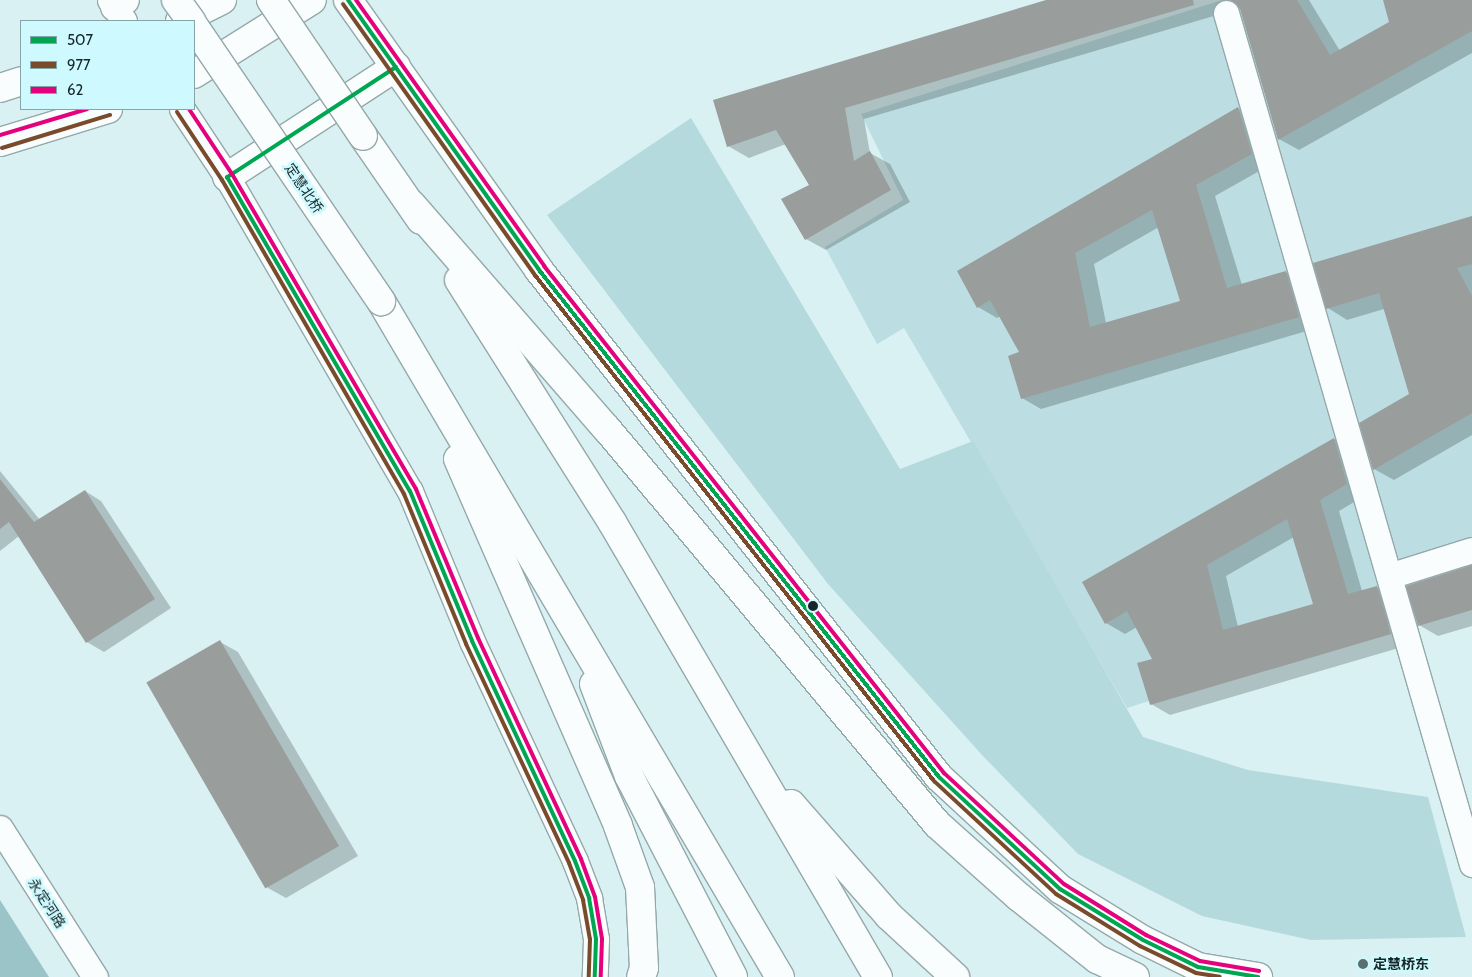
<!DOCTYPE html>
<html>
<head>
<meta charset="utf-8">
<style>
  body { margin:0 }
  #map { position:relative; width:1472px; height:977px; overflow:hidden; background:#d9f1f3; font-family:Cabin,"Noto Sans SC",sans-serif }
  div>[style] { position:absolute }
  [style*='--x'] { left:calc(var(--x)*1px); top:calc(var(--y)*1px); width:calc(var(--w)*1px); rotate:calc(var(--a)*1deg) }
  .green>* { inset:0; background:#bcdee2 }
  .forest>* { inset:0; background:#b5dade }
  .water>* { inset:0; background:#9bc4c8 }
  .shadow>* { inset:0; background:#0003 }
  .building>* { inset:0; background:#999d9c; transform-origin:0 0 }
  .roads { filter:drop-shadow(1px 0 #95a8aa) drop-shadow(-1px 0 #95a8aa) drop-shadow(0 1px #95a8aa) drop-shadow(0 -1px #95a8aa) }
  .minor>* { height:25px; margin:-12.5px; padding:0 12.5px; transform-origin:12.5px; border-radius:12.5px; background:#f9fdfd }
  .major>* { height:28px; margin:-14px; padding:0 14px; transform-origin:14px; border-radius:14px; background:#f9fdfd }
  .highway>* { height:28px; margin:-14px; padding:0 14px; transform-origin:14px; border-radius:14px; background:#f9fdfd }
  .bridges { filter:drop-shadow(1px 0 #95a8aa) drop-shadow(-1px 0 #95a8aa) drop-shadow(0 1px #95a8aa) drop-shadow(0 -1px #95a8aa) }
  .highway-bridge>* { height:28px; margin:-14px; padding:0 14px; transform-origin:14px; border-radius:14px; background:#f9fdfd }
  .bus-1>* { height:4px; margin:-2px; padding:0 2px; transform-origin:2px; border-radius:2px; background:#00a651 }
  .bus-2>* { height:4px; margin:-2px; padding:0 2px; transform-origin:2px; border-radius:2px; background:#7a4b2a }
  .bus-3>* { height:4px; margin:-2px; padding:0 2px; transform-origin:2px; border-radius:2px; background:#e5007d }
  .dots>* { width:14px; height:14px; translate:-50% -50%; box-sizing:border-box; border:2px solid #cef9fe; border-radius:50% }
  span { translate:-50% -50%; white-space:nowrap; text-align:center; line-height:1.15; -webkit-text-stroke:5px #cef9fe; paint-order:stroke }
  .street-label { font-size:14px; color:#172729 }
  .poi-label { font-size:14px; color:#172729; font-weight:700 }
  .left { translate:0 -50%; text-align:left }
  .legend { position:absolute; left:20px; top:20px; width:175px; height:90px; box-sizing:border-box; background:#cef9fe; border:1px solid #85a5a9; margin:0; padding:6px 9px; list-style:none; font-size:15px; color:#172729 }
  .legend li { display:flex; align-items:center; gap:10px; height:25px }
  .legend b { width:25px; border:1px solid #85a5a9 }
</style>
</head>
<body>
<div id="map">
  <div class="green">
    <i style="clip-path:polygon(1222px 0,1472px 0,1472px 597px,1127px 708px,904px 328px,877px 344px,825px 247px,903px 200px,861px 114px)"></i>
  </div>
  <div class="forest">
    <i style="clip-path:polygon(691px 118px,900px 469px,973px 441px,1143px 737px,1248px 770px,1428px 797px,1466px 937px,1311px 940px,1202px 916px,1078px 854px,982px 755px,828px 584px,547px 215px)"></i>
  </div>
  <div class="water">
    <i style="clip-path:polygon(0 900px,49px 977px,0 977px)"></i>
  </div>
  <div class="shadow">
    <i style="clip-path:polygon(1051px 0,1309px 0,1340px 51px,1391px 23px,1385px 0,1472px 0,1472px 53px,1299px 150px,1279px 139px,1241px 8px,864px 119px,870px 153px,890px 164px,910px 202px,826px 250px,806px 239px,811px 185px,786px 144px,749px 158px,728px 146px)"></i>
    <i style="clip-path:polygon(evenodd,1238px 108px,1257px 119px,1270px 165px,1215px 196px,1242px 285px,1285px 272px,1305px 283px,1317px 328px,1041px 409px,1022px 398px,1021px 353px,1001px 316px,997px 318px,978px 307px,1238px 108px,1159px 227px,1182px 302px,1106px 323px,1094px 264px,1159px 227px)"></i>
    <i style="clip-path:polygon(1472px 218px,1472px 435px,1394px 480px,1374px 469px,1410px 395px,1384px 309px,1347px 320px,1328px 308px)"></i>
    <i style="clip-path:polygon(evenodd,1334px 439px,1353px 450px,1366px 495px,1339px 511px,1362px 591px,1376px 587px,1396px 598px,1409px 645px,1170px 715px,1151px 704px,1154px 660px,1137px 627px,1125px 634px,1106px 623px,1334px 439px,1294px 537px,1314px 605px,1238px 627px,1226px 576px,1294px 537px)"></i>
    <i style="clip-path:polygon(0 471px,40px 520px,85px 491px,101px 501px,171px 608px,104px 652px,87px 642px,19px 536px,0 551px)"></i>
    <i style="clip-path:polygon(1472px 566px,1472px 626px,1438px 636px,1419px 625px)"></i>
    <i style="clip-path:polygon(220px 642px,238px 652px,358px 856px,286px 898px,268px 888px)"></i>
  </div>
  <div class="building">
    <i style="clip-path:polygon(1046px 0,1193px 0,1194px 5px,845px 108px,854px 161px,870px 151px,891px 190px,805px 240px,781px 199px,809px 185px,776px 130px,727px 147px,713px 100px)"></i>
    <i style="clip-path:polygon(1231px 0,1297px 0,1330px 55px,1389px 22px,1383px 0,1472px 0,1472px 31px,1278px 140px,1240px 9px)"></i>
    <i style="clip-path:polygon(evenodd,1238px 107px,1252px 154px,1196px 185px,1227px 288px,1286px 271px,1299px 317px,1021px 399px,1008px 356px,1019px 352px,990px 300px,977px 308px,957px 271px,1238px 107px,1152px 210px,1180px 301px,1090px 327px,1075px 253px,1152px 210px)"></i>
    <i style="clip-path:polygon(1472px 216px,1472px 264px,1457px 268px,1472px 296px,1472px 413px,1373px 470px,1359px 423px,1409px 394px,1379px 293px,1326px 309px,1313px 263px)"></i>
    <i style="clip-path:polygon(evenodd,1334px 438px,1347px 484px,1320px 500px,1348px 594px,1377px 586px,1391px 634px,1150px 705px,1137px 663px,1152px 659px,1127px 611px,1105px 624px,1082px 582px,1334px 438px,1287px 519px,1313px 604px,1223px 630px,1207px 565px,1287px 519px)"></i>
    <i style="clip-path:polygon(0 479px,34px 522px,85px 490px,155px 599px,86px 643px,9px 522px,0 529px)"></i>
    <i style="clip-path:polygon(1472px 565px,1472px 610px,1418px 626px,1406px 586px)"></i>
    <i style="left:220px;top:640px;width:238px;height:85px;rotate:60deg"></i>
  </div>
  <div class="roads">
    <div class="minor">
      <i style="--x:110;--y:0;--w:25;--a:56"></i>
      <i style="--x:1226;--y:13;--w:886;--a:73.88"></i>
      <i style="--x:182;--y:109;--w:82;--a:56.5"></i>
      <i style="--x:227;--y:177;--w:363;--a:59.8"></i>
      <i style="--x:410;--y:491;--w:162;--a:67.5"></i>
      <i style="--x:472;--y:641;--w:243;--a:64.9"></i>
      <i style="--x:575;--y:861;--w:40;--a:69"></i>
      <i style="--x:589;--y:898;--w:42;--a:80.3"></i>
      <i style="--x:596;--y:939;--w:38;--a:92"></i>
      <i style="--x:1389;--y:576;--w:87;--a:-17.4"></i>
      <i style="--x:0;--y:828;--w:177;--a:57.5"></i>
    </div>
    <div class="major">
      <i style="--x:348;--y:0;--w:331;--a:54.7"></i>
      <i style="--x:539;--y:270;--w:646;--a:51.73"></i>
      <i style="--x:939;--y:777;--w:165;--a:42.8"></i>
      <i style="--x:1060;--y:889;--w:97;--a:31.6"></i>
      <i style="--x:1143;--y:940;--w:61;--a:26.1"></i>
      <i style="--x:1198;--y:967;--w:61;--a:9.5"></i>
      <i style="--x:115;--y:7;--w:12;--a:-35"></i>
      <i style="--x:180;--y:21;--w:47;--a:-26.6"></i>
      <i style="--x:194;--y:74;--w:139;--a:-32.1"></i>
      <i style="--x:0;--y:88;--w:22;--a:-18"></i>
      <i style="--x:0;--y:142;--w:113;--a:-17"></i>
      <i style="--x:227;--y:177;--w:202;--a:-33.1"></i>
    </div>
    <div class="highway">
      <i style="--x:363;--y:136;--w:102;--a:55.4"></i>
      <i style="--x:412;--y:205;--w:297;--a:49"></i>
      <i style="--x:607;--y:429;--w:515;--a:50.12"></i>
      <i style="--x:937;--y:824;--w:110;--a:41.7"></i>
      <i style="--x:1019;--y:897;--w:100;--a:38.5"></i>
      <i style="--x:1097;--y:959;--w:42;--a:25.3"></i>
      <i style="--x:459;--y:280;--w:286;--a:57.7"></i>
      <i style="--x:612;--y:522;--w:527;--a:59.69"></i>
      <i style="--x:381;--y:301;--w:785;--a:59.45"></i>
      <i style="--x:458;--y:459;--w:400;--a:66.4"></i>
      <i style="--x:618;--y:826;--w:65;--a:70.2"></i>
      <i style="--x:640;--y:887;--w:81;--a:87.2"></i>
      <i style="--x:644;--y:968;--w:9;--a:108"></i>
      <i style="--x:594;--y:684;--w:98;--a:69.2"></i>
      <i style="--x:629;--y:776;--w:226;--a:62.6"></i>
      <i style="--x:791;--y:804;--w:149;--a:48.8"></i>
      <i style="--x:889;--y:916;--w:90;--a:42.7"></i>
    </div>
  </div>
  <div class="bridges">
    <div class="highway-bridge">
      <i style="--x:176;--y:0;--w:26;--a:54"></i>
      <i style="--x:271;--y:0;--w:164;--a:55.9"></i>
      <i style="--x:194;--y:26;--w:333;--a:55.8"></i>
    </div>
  </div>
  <div class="bus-1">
    <i style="--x:348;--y:0;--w:331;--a:54.7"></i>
    <i style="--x:539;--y:270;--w:646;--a:51.73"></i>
    <i style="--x:939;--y:777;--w:165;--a:42.8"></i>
    <i style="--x:1060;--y:889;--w:97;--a:31.6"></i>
    <i style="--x:1143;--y:940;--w:61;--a:26.1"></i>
    <i style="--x:1198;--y:967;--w:61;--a:9.5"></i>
    <i style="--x:396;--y:67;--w:202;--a:146.9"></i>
    <i style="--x:227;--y:177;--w:363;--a:59.8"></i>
    <i style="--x:410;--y:491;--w:162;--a:67.5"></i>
    <i style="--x:472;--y:641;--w:243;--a:64.9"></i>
    <i style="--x:575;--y:861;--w:40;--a:69"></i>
    <i style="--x:589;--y:898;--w:42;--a:80.3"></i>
    <i style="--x:596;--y:939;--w:38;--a:92"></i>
  </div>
  <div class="bus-2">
    <i style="--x:343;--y:4;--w:331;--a:54.7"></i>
    <i style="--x:534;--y:274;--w:646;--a:51.73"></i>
    <i style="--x:934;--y:781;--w:166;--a:42.8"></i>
    <i style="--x:1056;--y:894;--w:99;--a:31.8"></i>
    <i style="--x:1140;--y:946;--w:62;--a:25.7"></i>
    <i style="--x:1196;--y:973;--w:24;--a:9"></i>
    <i style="--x:177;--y:112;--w:82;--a:56.5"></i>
    <i style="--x:222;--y:180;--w:363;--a:59.9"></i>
    <i style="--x:404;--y:494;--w:162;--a:67.5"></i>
    <i style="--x:466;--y:644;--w:242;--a:64.8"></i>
    <i style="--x:569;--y:863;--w:40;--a:69"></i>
    <i style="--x:583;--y:900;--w:40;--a:80"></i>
    <i style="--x:590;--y:939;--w:38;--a:92"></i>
    <i style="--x:2;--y:148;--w:113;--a:-17"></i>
  </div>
  <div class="bus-3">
    <i style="--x:356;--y:0;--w:326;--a:54.7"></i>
    <i style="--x:544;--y:266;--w:646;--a:51.73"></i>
    <i style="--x:944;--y:773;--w:163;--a:42.8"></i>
    <i style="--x:1064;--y:884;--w:97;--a:31.9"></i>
    <i style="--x:1146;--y:935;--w:60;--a:25.7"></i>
    <i style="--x:1200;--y:961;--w:60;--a:9.6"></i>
    <i style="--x:189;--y:109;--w:78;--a:56.5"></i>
    <i style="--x:232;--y:174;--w:365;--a:59.7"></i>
    <i style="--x:416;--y:489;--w:161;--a:67.4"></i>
    <i style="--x:478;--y:638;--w:244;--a:65"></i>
    <i style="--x:581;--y:859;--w:40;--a:69.8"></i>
    <i style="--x:595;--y:897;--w:43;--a:80.5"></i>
    <i style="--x:602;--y:939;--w:38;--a:92"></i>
    <i style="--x:0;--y:135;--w:91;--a:-16.6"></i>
  </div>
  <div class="dots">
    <i style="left:813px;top:606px;background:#172729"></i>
    <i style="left:1363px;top:964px;background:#5b6e70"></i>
  </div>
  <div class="street-label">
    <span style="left:304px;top:188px;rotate:56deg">定慧北桥</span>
    <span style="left:47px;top:903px;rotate:57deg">永定河路</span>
  </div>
  <div class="poi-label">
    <span class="left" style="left:1373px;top:964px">定慧桥东</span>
  </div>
  <ul class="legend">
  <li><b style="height:6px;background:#00a651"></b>507</li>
  <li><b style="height:6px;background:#7a4b2a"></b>977</li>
  <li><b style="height:6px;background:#e5007d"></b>62</li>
  </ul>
</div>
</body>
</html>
